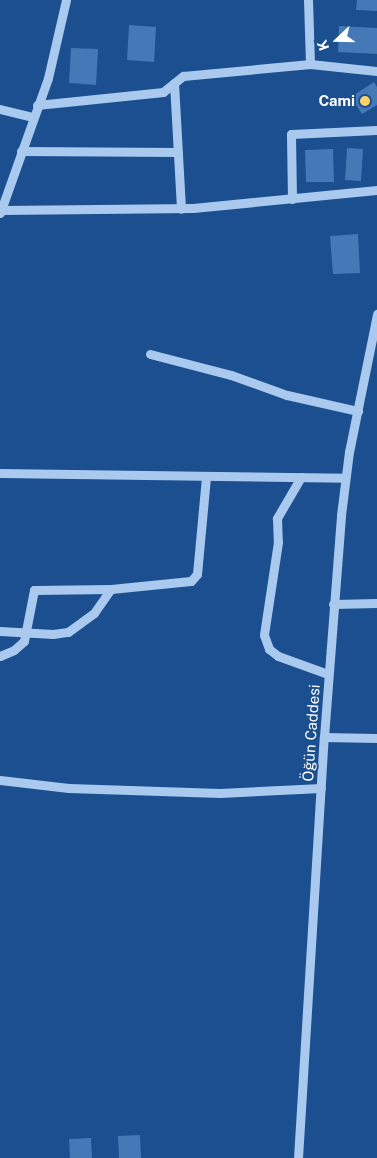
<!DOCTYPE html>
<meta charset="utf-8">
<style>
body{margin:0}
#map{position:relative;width:377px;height:1158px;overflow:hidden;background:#1b4f8f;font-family:"Public Sans",sans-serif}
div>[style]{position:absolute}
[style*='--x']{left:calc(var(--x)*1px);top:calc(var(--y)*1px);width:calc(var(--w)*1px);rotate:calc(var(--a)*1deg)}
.building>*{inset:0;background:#4478b7}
.minor>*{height:9px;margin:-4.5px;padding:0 4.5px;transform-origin:4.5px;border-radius:4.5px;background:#a9c9ee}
.dots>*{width:14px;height:14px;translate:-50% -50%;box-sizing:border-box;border:2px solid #1b4f8f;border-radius:50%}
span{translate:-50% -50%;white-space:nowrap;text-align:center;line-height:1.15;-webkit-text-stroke:4px #1b4f8f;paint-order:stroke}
.poi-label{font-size:15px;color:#fff;font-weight:700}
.right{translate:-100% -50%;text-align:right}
.street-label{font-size:15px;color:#fff}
.north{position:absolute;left:312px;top:15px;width:50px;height:50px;-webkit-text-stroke:4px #1b4f8f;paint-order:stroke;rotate:249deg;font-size:14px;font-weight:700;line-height:20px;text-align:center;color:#fff}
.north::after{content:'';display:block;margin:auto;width:18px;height:22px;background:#fff;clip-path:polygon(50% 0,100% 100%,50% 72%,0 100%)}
</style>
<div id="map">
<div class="building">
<i style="clip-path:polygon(357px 0,377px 0,377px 11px,356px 10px)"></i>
<i style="clip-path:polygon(129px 25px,156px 27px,154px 62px,127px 60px)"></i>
<i style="clip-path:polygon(339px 26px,377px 28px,377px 54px,338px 52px)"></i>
<i style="clip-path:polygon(71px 48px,98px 49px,96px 85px,69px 83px)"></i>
<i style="clip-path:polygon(374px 82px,377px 87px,377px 105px,362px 114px,351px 97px)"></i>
<i style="clip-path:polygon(347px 148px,363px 149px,361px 181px,345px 180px)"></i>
<i style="clip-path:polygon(333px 149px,334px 182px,306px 182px,305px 150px)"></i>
<i style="clip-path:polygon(358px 234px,360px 273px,333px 274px,330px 236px)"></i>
<i style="clip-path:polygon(140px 1135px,141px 1158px,119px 1158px,118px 1136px)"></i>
<i style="clip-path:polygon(91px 1138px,92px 1158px,70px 1158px,69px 1139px)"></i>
</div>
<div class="minor">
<i style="--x:308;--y:0;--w:64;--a:88.2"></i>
<i style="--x:174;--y:83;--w:126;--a:86.8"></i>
<i style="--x:37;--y:105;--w:127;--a:-5.9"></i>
<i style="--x:163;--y:92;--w:26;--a:-39"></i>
<i style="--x:183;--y:76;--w:128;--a:-5.4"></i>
<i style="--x:310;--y:64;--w:67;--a:6"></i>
<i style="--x:0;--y:109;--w:34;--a:14"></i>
<i style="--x:21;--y:151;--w:157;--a:0.4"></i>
<i style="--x:292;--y:199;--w:65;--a:-90.9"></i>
<i style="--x:291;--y:134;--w:86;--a:-2.7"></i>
<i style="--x:1;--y:210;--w:192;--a:-0.6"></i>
<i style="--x:193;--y:208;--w:185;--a:-5.6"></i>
<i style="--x:0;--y:213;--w:143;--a:-70.4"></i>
<i style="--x:48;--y:78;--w:80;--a:-77"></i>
<i style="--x:150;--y:354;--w:84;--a:14.5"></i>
<i style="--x:231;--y:375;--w:59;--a:19.7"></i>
<i style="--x:287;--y:395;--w:73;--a:12.7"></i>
<i style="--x:0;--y:473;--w:345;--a:0.8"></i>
<i style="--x:301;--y:477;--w:48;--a:120.3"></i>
<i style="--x:277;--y:518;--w:24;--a:88"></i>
<i style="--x:278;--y:542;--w:94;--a:98.6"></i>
<i style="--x:264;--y:635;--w:15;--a:70"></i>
<i style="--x:269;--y:649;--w:11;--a:38"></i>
<i style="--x:278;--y:656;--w:53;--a:19.8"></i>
<i style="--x:333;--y:604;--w:44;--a:-1.3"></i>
<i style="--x:0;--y:631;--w:53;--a:3.2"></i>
<i style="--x:53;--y:634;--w:15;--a:-8"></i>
<i style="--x:68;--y:632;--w:32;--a:-36"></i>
<i style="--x:94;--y:613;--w:29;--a:-55"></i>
<i style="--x:0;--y:656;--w:15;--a:-23"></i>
<i style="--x:14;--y:650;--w:13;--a:-42"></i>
<i style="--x:24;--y:641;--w:52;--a:-78.9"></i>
<i style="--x:34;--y:590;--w:77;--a:-0.7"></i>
<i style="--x:111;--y:589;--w:80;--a:-5.7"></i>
<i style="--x:191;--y:581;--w:9;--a:-49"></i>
<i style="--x:197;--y:574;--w:97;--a:-84.7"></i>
<i style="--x:324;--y:737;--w:53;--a:1.1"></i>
<i style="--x:0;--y:780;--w:69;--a:6.6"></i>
<i style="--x:69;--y:788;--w:151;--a:1.9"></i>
<i style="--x:220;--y:793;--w:101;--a:-2.8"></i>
<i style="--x:298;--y:1158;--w:422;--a:-86.5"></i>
<i style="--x:324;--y:737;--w:223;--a:-85.6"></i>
<i style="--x:341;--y:515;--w:64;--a:-82.8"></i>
<i style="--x:349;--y:452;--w:141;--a:-78.5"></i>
</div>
<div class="dots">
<i style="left:365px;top:101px;background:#ffd166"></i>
</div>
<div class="poi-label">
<span class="right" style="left:355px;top:101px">Cami</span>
</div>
<div class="street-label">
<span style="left:311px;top:733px;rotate:-86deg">Öğün Caddesi</span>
</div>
<div class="north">K</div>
</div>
